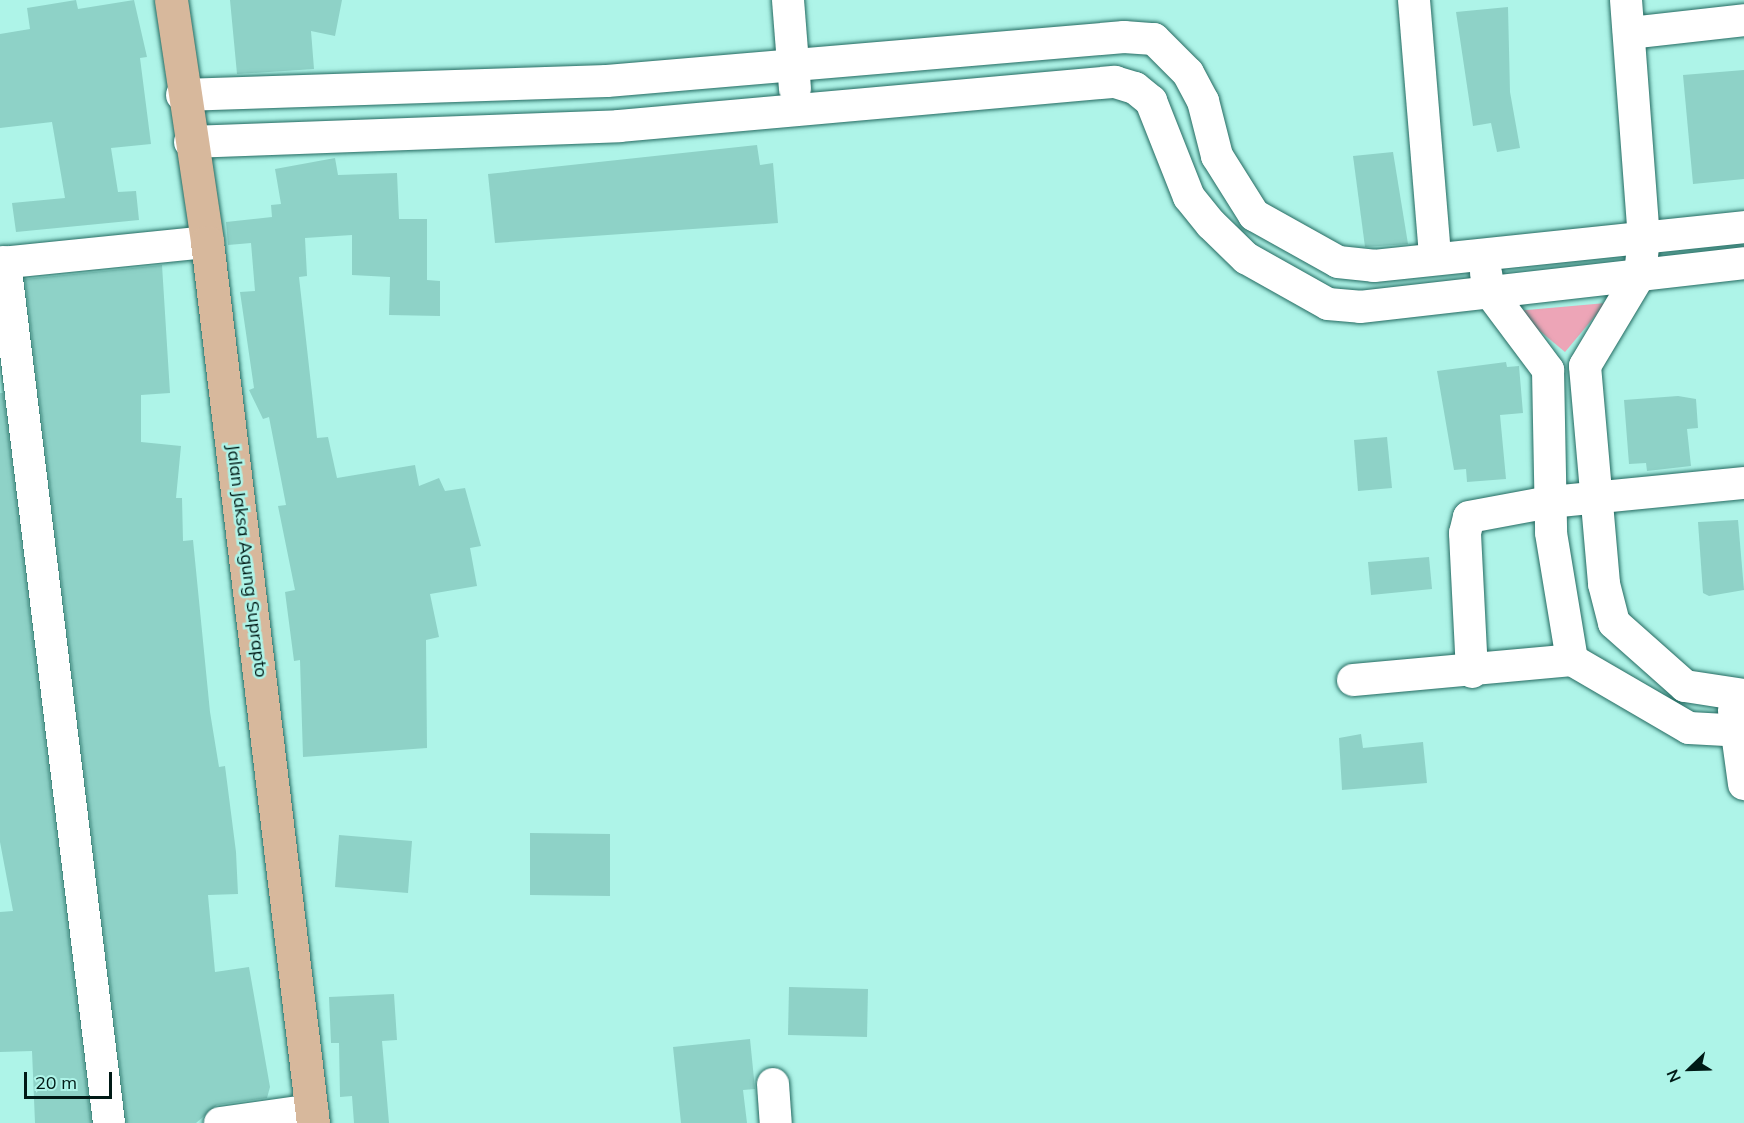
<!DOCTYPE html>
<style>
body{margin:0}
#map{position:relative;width:1744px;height:1123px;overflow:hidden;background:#aef4e8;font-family:Mulish,sans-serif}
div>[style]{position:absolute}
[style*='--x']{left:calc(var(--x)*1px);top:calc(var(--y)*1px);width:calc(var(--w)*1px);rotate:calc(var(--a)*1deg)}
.green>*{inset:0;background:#eda5b7}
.building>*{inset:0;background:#8ed2c7}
.roads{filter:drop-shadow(0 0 2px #246a61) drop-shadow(0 0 2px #246a61)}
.minor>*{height:32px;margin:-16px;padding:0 16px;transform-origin:16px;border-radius:16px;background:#fff}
.major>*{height:33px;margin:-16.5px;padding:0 16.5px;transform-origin:16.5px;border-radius:16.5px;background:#d7b89c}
span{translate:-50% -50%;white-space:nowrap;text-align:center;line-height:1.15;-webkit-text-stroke:5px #aef4e8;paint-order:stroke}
.street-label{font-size:18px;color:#001a16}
.north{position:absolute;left:1660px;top:1039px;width:60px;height:60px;-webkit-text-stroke:4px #aef4e8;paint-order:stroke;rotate:247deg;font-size:16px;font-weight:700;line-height:24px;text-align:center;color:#001a16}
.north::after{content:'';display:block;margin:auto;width:21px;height:27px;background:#001a16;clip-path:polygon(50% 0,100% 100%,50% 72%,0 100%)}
.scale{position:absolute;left:24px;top:1072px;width:88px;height:27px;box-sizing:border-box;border:3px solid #001a16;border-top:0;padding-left:8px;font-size:18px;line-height:21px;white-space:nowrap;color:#001a16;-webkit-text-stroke:4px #aef4e8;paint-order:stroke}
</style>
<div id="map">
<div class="green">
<i style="clip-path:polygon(1606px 303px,1565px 352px,1516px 311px)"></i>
</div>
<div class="building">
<i style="clip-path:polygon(76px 0,78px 9px,134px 0,147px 57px,140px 58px,151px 144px,111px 148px,118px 192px,136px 191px,139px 220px,16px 232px,12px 203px,65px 198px,52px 122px,0 128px,0 34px,30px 29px,27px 8px)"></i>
<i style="clip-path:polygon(230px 0,342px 0,335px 36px,311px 31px,314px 69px,237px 74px)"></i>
<i style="clip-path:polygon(1508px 7px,1510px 92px,1520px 148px,1497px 152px,1491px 123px,1473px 126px,1456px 12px)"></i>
<i style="clip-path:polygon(1744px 70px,1744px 179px,1693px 184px,1683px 75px)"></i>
<i style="clip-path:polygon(757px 145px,760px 165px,773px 163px,778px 223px,495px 243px,488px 174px)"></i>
<i style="clip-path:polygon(1393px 152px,1408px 244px,1365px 247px,1353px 156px)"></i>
<i style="clip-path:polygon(335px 158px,338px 175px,397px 173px,399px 219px,427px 219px,427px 280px,440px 281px,440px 316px,389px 315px,390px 277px,352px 275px,352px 235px,305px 238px,307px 276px,299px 277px,317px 438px,328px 437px,337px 478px,415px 465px,419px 486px,439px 478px,445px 491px,465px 488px,481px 546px,470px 548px,477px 586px,430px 594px,439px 637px,426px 640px,427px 748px,303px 757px,300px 660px,294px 661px,285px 592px,295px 590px,278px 506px,286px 505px,269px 417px,263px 419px,249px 390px,254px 388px,240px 292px,255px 291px,251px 243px,228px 245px,226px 222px,272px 217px,271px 205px,281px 204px,275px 169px)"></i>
<i style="clip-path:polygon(162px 265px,170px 393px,141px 395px,141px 442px,181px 446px,176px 498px,182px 498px,183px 541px,193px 540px,210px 712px,219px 767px,225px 766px,236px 852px,238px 894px,208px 895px,215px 972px,249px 967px,270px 1087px,267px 1098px,217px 1105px,196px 1123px,127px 1123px,25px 279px)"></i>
<i style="clip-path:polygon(1506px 362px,1507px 367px,1519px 366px,1523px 413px,1500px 415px,1506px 479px,1467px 482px,1466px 469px,1454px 470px,1437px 371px)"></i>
<i style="clip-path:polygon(0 393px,3px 393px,91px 1123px,35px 1123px,32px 1051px,0 1052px,0 912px,13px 911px,0 842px)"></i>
<i style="clip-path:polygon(1678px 396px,1696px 399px,1698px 428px,1687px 429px,1691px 466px,1647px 471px,1646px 463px,1629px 464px,1624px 400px)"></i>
<i style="clip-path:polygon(1387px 437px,1392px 488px,1358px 491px,1354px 440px)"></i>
<i style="clip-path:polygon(1738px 520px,1744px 590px,1709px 596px,1703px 593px,1698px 522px)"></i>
<i style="clip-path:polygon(1429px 557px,1432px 589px,1371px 595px,1368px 562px)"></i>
<i style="clip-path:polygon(1361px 734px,1363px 748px,1423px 742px,1427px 783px,1342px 790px,1339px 738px)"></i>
<i style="clip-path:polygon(530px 833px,610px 834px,610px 896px,530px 895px)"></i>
<i style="clip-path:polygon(339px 835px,412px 841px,408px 893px,335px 887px)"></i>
<i style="clip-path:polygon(789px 987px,868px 989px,867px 1037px,788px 1035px)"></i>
<i style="clip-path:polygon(394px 994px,397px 1040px,382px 1041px,389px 1123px,354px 1123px,352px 1096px,340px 1097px,339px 1043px,331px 1043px,329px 997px)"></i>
<i style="clip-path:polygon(750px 1039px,755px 1089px,743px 1090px,747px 1123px,681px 1123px,673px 1047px)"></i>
</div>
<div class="roads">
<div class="minor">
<i style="--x:788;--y:0;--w:89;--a:85.5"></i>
<i style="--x:1414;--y:0;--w:258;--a:85.3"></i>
<i style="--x:1626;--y:0;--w:238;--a:85.7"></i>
<i style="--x:1644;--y:237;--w:37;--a:96"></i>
<i style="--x:1640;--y:274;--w:107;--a:120.9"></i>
<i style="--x:1585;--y:366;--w:219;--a:85"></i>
<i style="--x:1604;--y:584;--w:40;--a:75.6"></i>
<i style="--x:1614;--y:623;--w:95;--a:41.6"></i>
<i style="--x:1685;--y:686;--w:60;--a:8.7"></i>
<i style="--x:1629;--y:33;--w:116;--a:-6.4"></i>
<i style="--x:182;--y:95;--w:425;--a:-1.9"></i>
<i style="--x:607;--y:81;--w:519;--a:-4.86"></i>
<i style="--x:1124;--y:37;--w:30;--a:4"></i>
<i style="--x:1154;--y:39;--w:48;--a:45"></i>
<i style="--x:1188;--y:73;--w:32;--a:62"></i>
<i style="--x:1203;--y:101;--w:57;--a:75.7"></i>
<i style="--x:1217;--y:156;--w:70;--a:57.9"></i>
<i style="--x:1254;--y:215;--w:96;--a:29.2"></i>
<i style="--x:1338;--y:262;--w:36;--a:6"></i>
<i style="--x:1374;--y:266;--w:372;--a:-6"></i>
<i style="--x:190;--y:142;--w:429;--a:-2.1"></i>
<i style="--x:619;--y:126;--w:498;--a:-5.1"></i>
<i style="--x:1115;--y:82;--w:21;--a:17"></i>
<i style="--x:1135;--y:88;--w:21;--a:39"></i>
<i style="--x:1151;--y:101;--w:103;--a:68.4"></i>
<i style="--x:1189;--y:197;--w:35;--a:51"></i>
<i style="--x:1211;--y:224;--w:49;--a:44.2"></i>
<i style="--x:1246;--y:258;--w:94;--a:29.3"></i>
<i style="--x:1328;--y:304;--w:32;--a:5"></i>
<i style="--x:1360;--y:307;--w:387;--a:-6.5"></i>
<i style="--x:5;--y:262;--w:867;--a:83.11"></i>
<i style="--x:0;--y:263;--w:208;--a:-5.8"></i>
<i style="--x:1486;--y:273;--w:18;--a:81"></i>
<i style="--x:1489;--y:291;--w:99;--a:53.2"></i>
<i style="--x:1548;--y:370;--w:163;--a:88.9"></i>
<i style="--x:1551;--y:533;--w:129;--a:80.6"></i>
<i style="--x:1572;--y:660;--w:135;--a:30.2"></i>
<i style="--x:1689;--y:728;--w:55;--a:3.1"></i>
<i style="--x:1472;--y:672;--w:139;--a:-92.9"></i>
<i style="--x:1465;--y:533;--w:16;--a:-76"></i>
<i style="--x:1469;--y:517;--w:82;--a:-10.5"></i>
<i style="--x:1550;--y:502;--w:195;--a:-5.6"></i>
<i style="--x:1353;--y:680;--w:220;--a:-5.2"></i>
<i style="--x:1734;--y:711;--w:74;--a:82.2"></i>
<i style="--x:773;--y:1084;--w:39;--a:86"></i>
<i style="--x:220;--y:1123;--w:93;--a:-8"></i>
</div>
<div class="major">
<i style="--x:171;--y:0;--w:245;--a:81.5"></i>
<i style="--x:207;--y:242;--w:887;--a:83.14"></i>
</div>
</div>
<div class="street-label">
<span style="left:247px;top:561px;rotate:83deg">Jalan Jaksa Agung Suprapto</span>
</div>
<div class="north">N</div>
<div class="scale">20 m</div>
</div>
